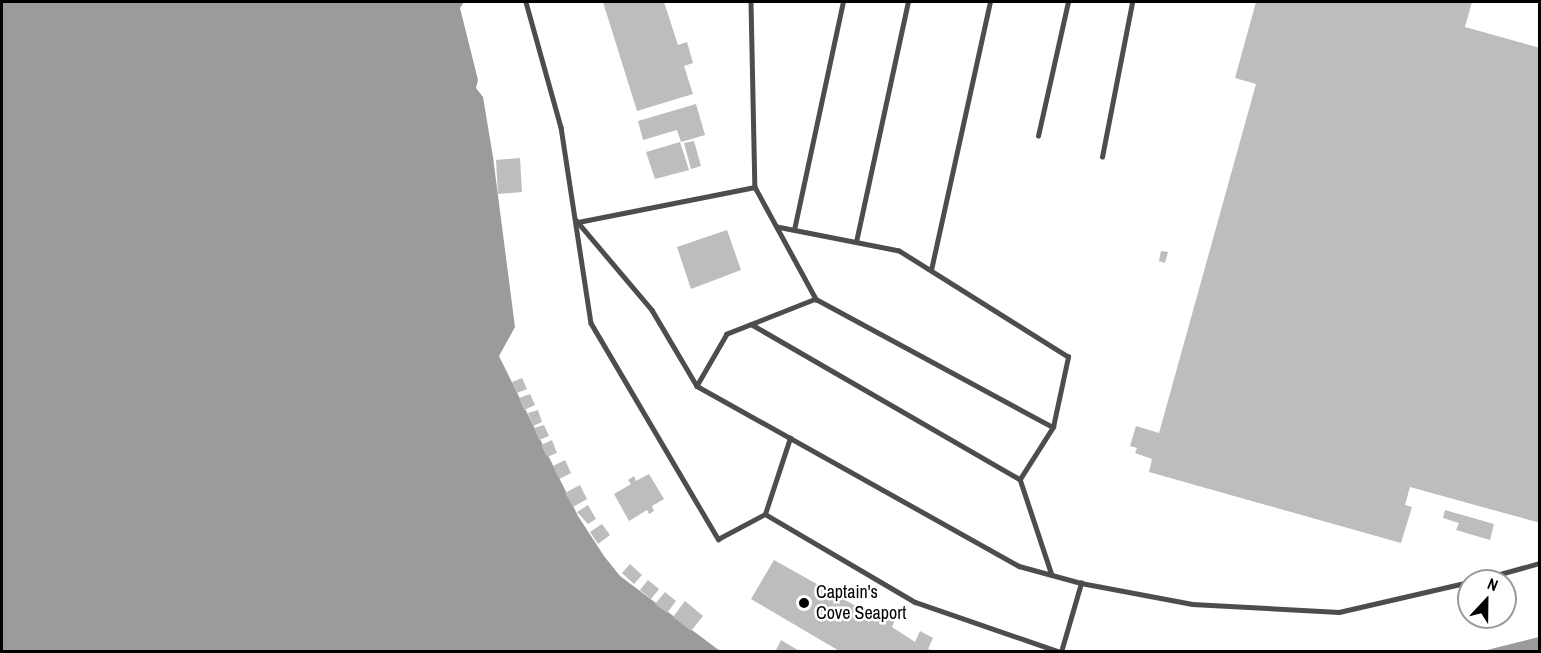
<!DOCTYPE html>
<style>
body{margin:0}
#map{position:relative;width:1541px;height:653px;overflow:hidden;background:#fff;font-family:"Archivo Narrow",sans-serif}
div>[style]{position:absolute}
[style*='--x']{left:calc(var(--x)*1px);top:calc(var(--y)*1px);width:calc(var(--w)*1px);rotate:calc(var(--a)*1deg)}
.water>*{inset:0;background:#9b9b9b}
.building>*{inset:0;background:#bdbdbd}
.lane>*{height:4.5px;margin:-2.25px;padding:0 2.25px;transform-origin:2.25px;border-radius:2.25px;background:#4d4d4d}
.dots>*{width:16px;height:16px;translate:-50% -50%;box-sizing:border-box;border:3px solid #fff;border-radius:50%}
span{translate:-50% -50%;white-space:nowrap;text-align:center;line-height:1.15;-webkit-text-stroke:5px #fff;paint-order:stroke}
.poi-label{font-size:18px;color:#000}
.left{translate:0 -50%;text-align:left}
.frame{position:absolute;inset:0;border:3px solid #000;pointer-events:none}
.north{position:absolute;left:1457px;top:569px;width:60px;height:60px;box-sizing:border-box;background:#fff;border:2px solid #999;border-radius:50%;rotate:22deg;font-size:16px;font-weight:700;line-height:24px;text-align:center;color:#000}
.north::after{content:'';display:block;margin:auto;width:21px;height:27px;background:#000;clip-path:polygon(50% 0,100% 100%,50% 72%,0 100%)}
</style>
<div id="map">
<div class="water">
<i style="clip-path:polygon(2px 2px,464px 2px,460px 8px,478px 80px,476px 88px,483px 97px,493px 157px,515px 327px,499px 356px,578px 516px,604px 556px,620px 576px,720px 651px,2px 651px)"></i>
<i style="clip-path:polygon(1539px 637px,1539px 651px,1483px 651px)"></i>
</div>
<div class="building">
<i style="clip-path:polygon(603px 2px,664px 2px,678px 45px,687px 42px,693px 63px,684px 66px,693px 94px,637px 111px)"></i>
<i style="clip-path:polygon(1256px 2px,1472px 2px,1465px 27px,1540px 48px,1540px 523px,1410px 487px,1405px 505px,1412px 507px,1401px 543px,1149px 472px,1152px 459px,1135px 453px,1137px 448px,1130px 446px,1136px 426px,1159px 433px,1256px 84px,1235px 78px)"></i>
<i style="clip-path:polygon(696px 104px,705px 135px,681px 142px,677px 130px,643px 140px,638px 121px)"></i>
<i style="clip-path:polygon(694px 141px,701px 166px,691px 169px,684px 143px)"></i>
<i style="clip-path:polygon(680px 142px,689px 170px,655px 179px,646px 152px)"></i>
<i style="clip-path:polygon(520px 158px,522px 192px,498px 194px,496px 160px)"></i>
<i style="clip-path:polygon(727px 230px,741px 270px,691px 289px,677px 247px)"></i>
<i style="clip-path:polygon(1161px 251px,1168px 252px,1165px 263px,1159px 261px)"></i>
<i style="clip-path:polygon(522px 378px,527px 389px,517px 393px,512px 382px)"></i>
<i style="clip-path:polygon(530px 394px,535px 405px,524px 410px,519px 398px)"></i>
<i style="clip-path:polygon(538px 410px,542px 422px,533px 426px,528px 413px)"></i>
<i style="clip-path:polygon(544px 425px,549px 436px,539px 440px,534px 428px)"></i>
<i style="clip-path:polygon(552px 440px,557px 453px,547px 457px,541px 445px)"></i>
<i style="clip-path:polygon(565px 460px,571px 473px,559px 479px,553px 466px)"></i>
<i style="clip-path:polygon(649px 474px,664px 499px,652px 506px,654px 511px,649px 514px,647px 510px,629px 521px,614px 494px,631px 484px,628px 480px,634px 476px,636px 481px)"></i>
<i style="clip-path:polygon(580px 485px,587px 499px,573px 507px,565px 493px)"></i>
<i style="clip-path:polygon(588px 505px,596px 519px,588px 524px,577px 512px)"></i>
<i style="clip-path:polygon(1445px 510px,1494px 524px,1490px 540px,1456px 530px,1459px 523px,1443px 518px)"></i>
<i style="clip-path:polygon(602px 524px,610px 535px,598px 544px,590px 532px)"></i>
<i style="clip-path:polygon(774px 560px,872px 615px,877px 607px,896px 618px,892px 627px,915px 642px,920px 631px,933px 638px,928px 649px,936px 652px,841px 652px,751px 599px)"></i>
<i style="clip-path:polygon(630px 564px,642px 575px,634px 584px,622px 573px)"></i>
<i style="clip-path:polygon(648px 580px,659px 589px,651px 599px,640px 590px)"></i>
<i style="clip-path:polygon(665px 592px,676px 601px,667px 613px,655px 604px)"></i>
<i style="clip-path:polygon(685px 601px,703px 616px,691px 631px,673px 617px)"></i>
<i style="clip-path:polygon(781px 640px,801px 652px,775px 652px)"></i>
</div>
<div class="lane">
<i style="--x:526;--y:2;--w:130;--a:74.4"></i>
<i style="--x:561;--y:127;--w:198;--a:81.3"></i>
<i style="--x:591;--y:323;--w:251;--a:59.5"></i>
<i style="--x:718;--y:539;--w:53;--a:-28"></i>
<i style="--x:765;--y:514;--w:174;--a:30.4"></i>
<i style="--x:915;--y:602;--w:153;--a:19"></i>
<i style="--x:751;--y:2;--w:185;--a:88.8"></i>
<i style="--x:1038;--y:136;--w:137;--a:-77.4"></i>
<i style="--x:1102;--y:157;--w:158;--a:-79"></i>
<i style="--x:576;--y:220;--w:118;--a:49.8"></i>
<i style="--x:652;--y:310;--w:88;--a:59.4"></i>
<i style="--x:697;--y:386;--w:369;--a:29.2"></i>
<i style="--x:1019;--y:566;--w:64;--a:15.3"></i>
<i style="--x:578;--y:222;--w:180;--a:-11.2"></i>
<i style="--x:755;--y:187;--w:128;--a:61.4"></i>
<i style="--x:816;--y:299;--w:96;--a:158.5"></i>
<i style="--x:727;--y:334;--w:60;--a:120"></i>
<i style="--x:794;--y:230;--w:233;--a:-77.9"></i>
<i style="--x:856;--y:242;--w:246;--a:-77.8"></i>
<i style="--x:931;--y:270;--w:274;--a:-77.6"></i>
<i style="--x:816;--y:299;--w:269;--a:28.4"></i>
<i style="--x:751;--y:324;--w:310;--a:30"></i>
<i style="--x:1020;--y:479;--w:62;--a:-57.6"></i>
<i style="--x:1053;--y:427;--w:72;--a:-77.9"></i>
<i style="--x:1068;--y:357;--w:199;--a:-147.9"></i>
<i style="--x:899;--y:251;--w:124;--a:-168.9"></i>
<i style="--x:1020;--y:479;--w:101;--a:71.6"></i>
<i style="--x:765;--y:514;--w:80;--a:-71.8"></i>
<i style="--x:1475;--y:581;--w:67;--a:-15.5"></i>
<i style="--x:1061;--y:652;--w:72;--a:-73.8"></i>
<i style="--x:1081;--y:583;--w:113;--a:10.7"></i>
<i style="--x:1192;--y:604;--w:147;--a:3.1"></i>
<i style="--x:1339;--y:612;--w:133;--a:-13"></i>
</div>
<div class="dots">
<i style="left:804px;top:603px;background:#000"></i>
</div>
<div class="poi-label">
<span class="left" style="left:816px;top:603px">Captain's<br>Cove Seaport</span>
</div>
<div class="frame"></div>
<div class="north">N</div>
</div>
